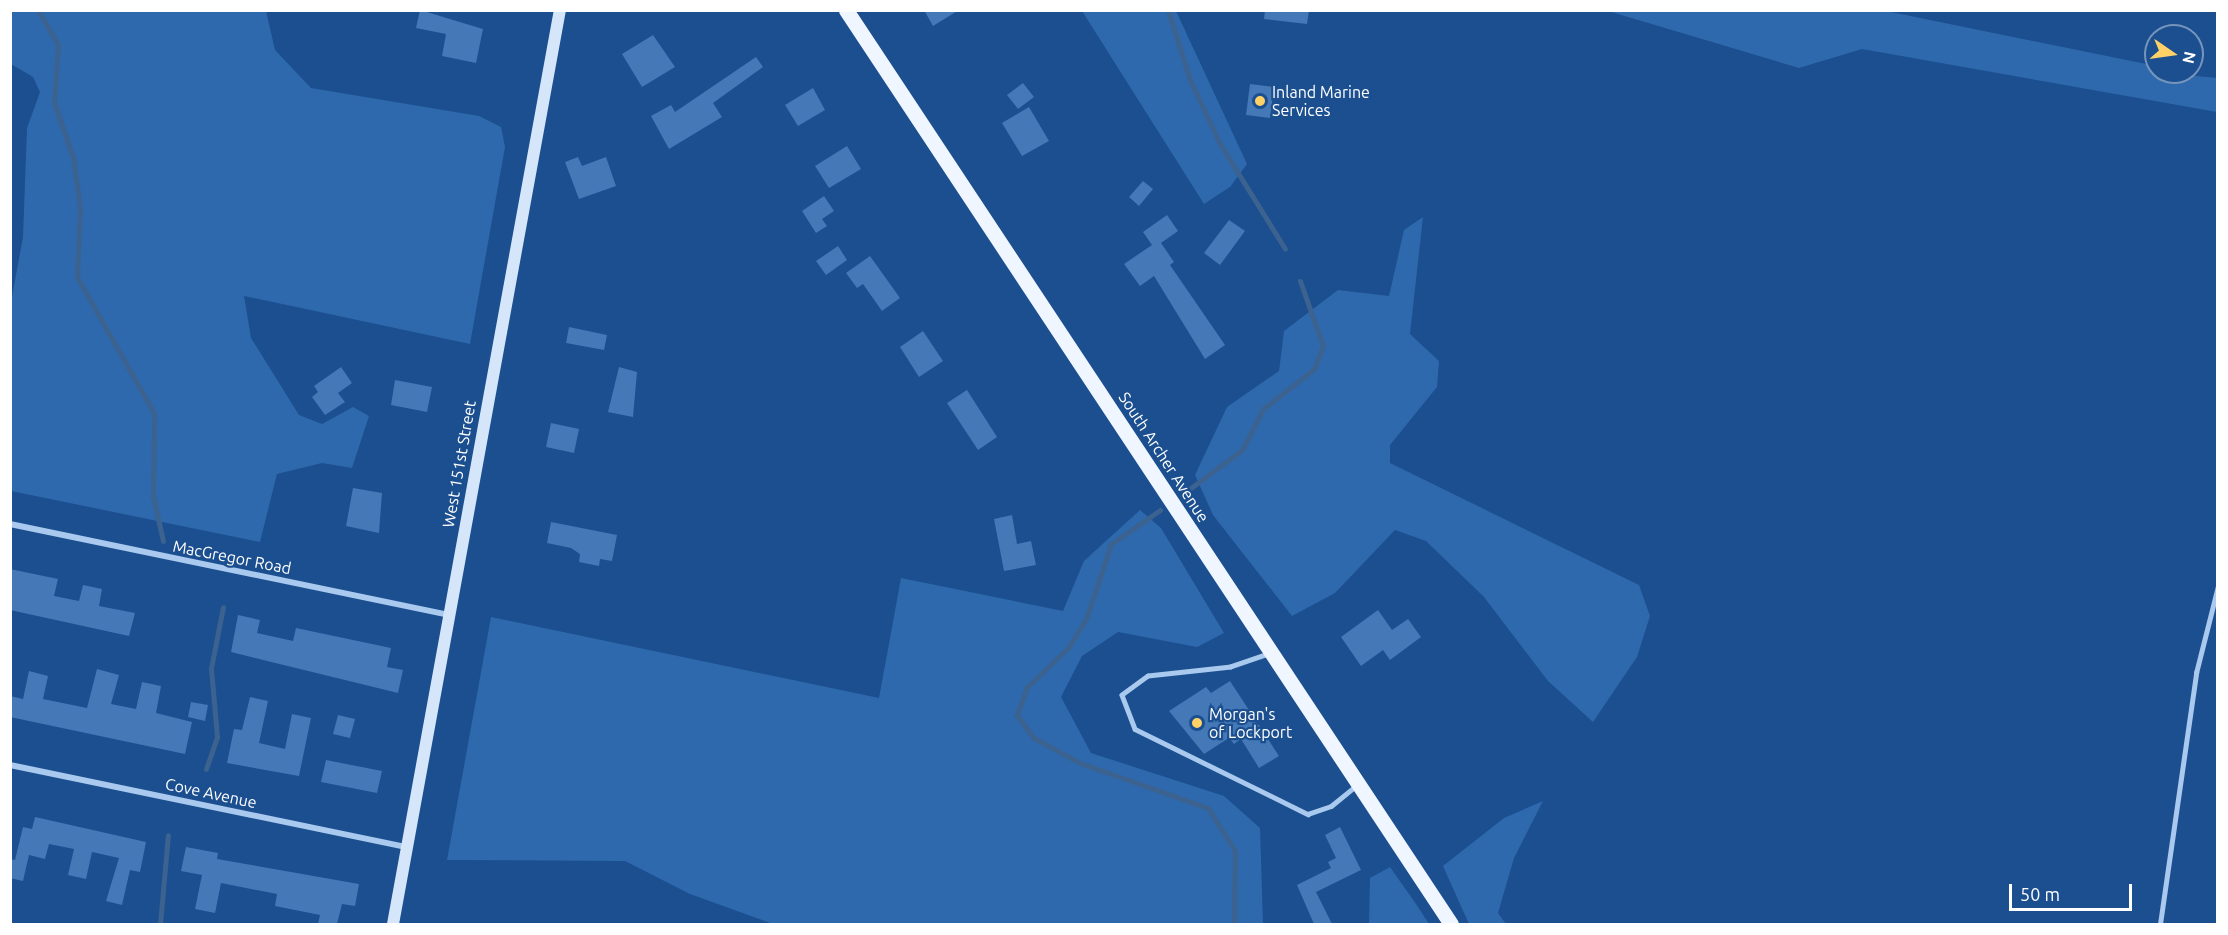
<!DOCTYPE html>
<style>
body{margin:0}
#map{position:relative;width:2228px;height:935px;overflow:hidden;background:#1b4f8f;font-family:Ubuntu,sans-serif}
div>[style]{position:absolute}
[style*='--x']{left:calc(var(--x)*1px);top:calc(var(--y)*1px);width:calc(var(--w)*1px);rotate:calc(var(--a)*1deg)}
.green>*{inset:0;background:#2e69ad}
.stream>*{height:5px;margin:-2.5px;padding:0 2.5px;transform-origin:2.5px;border-radius:2.5px;background:#3c6290}
.building>*{inset:0;background:#4478b7}
.lane>*{height:4.5px;margin:-2.25px;padding:0 2.25px;transform-origin:2.25px;border-radius:2.25px;background:#a9c9ee}
.street>*{height:6px;margin:-3px;padding:0 3px;transform-origin:3px;border-radius:3px;background:#a9c9ee}
.secondary>*{height:12px;margin:-6px;padding:0 6px;transform-origin:6px;border-radius:6px;background:#d6e6fa}
.primary>*{height:15px;margin:-7.5px;padding:0 7.5px;transform-origin:7.5px;border-radius:7.5px;background:#f0f6ff}
.dots>*{width:16px;height:16px;translate:-50% -50%;box-sizing:border-box;border:3px solid #1b4f8f;border-radius:50%}
span{translate:-50% -50%;white-space:nowrap;text-align:center;line-height:1.15;-webkit-text-stroke:4.5px #1b4f8f;paint-order:stroke}
.poi-label{font-size:16px;color:#fff}
.left{translate:0 -50%;text-align:left}
.street-label{font-size:16px;color:#fff}
.frame{position:absolute;inset:0;border:12px solid #fff;pointer-events:none}
.north{position:absolute;left:2144px;top:24px;width:60px;height:60px;box-sizing:border-box;background:#1b4f8f;border:2px solid #7695bc;border-radius:50%;rotate:103deg;font-size:16px;font-weight:700;line-height:24px;text-align:center;color:#fff}
.north::after{content:'';display:block;margin:auto;width:21px;height:27px;background:#ffd166;clip-path:polygon(50% 0,100% 100%,50% 72%,0 100%)}
.scale{position:absolute;left:2009px;top:884px;width:123px;height:27px;box-sizing:border-box;border:3px solid #fff;border-top:0;padding-left:8px;font-size:18px;line-height:21px;white-space:nowrap;color:#fff;-webkit-text-stroke:4px #1b4f8f;paint-order:stroke}
</style>
<div id="map">
<div class="green">
<i style="clip-path:polygon(11px 10px,266px 11px,275px 50px,311px 88px,479px 116px,501px 127px,505px 147px,470px 344px,244px 296px,251px 338px,299px 415px,322px 424px,353px 407px,369px 416px,352px 468px,322px 463px,277px 474px,260px 542px,11px 491px,11px 302px,23px 237px,27px 128px,40px 92px,33px 77px,11px 64px)"></i>
<i style="clip-path:polygon(1082px 11px,1176px 11px,1247px 164px,1230px 187px,1204px 204px)"></i>
<i style="clip-path:polygon(1608px 11px,1886px 11px,2156px 66px,2156px 72px,2217px 78px,2217px 112px,1862px 49px,1799px 68px)"></i>
<i style="clip-path:polygon(1423px 217px,1410px 334px,1439px 361px,1437px 387px,1390px 445px,1390px 463px,1639px 585px,1650px 616px,1637px 657px,1593px 722px,1548px 681px,1484px 597px,1426px 541px,1395px 530px,1335px 593px,1292px 616px,1213px 515px,1195px 475px,1227px 407px,1279px 371px,1284px 331px,1338px 290px,1389px 296px,1404px 230px)"></i>
<i style="clip-path:polygon(1140px 510px,1161px 528px,1224px 633px,1197px 647px,1118px 632px,1082px 656px,1061px 697px,1091px 753px,1224px 796px,1260px 828px,1263px 924px,773px 924px,690px 894px,625px 861px,447px 860px,491px 617px,879px 698px,901px 578px,1063px 611px,1084px 561px)"></i>
<i style="clip-path:polygon(1543px 801px,1514px 858px,1498px 913px,1506px 924px,1469px 924px,1443px 866px,1504px 818px)"></i>
<i style="clip-path:polygon(1390px 867px,1416px 904px,1429px 924px,1369px 924px,1370px 878px)"></i>
</div>
<div class="stream">
<i style="--x:38;--y:10;--w:39;--a:60"></i>
<i style="--x:58;--y:44;--w:58;--a:93.9"></i>
<i style="--x:54;--y:102;--w:59;--a:71.3"></i>
<i style="--x:73;--y:158;--w:49;--a:81.9"></i>
<i style="--x:80;--y:207;--w:70;--a:92.5"></i>
<i style="--x:77;--y:277;--w:156;--a:60.5"></i>
<i style="--x:154;--y:413;--w:83;--a:90.7"></i>
<i style="--x:153;--y:496;--w:46;--a:77.5"></i>
<i style="--x:1168;--y:10;--w:73;--a:72.6"></i>
<i style="--x:1190;--y:80;--w:71;--a:64.9"></i>
<i style="--x:1220;--y:144;--w:123;--a:58.2"></i>
<i style="--x:1184;--y:493;--w:72;--a:-36.6"></i>
<i style="--x:1242;--y:450;--w:46;--a:-62.9"></i>
<i style="--x:1263;--y:409;--w:65;--a:-38.1"></i>
<i style="--x:1314;--y:369;--w:25;--a:-69"></i>
<i style="--x:1323;--y:346;--w:69;--a:-109.5"></i>
<i style="--x:1160;--y:510;--w:60;--a:145.2"></i>
<i style="--x:1111;--y:544;--w:79;--a:108.4"></i>
<i style="--x:1086;--y:619;--w:34;--a:122"></i>
<i style="--x:1068;--y:648;--w:57;--a:136.4"></i>
<i style="--x:1027;--y:687;--w:30;--a:110"></i>
<i style="--x:1017;--y:715;--w:29;--a:54"></i>
<i style="--x:1034;--y:738;--w:52;--a:28.5"></i>
<i style="--x:1080;--y:763;--w:136;--a:19.4"></i>
<i style="--x:1208;--y:808;--w:51;--a:57.9"></i>
<i style="--x:1235;--y:851;--w:73;--a:90.8"></i>
<i style="--x:206;--y:769;--w:34;--a:-71"></i>
<i style="--x:217;--y:737;--w:69;--a:-95"></i>
<i style="--x:211;--y:668;--w:62;--a:-78.9"></i>
<i style="--x:160;--y:924;--w:89;--a:-84.9"></i>
</div>
<div class="building">
<i style="clip-path:polygon(420px 10px,483px 29px,476px 63px,442px 56px,446px 34px,416px 28px)"></i>
<i style="clip-path:polygon(924px 10px,959px 10px,933px 26px)"></i>
<i style="clip-path:polygon(1265px 10px,1309px 10px,1307px 24px,1264px 19px)"></i>
<i style="clip-path:polygon(653px 35px,675px 67px,642px 87px,622px 54px)"></i>
<i style="clip-path:polygon(756px 57px,763px 67px,713px 103px,722px 117px,669px 149px,651px 116px,671px 105px,675px 112px)"></i>
<i style="clip-path:polygon(1023px 83px,1034px 97px,1018px 109px,1007px 95px)"></i>
<i style="clip-path:polygon(1250px 84px,1274px 87px,1270px 118px,1246px 115px)"></i>
<i style="clip-path:polygon(813px 88px,825px 110px,798px 126px,785px 105px)"></i>
<i style="clip-path:polygon(1029px 107px,1049px 141px,1022px 156px,1002px 123px)"></i>
<i style="clip-path:polygon(847px 146px,861px 169px,829px 188px,815px 166px)"></i>
<i style="clip-path:polygon(578px 157px,582px 166px,606px 157px,616px 186px,579px 199px,565px 162px)"></i>
<i style="clip-path:polygon(1143px 181px,1153px 189px,1139px 206px,1129px 197px)"></i>
<i style="clip-path:polygon(824px 196px,834px 211px,822px 219px,827px 226px,816px 233px,802px 211px)"></i>
<i style="clip-path:polygon(1167px 215px,1178px 231px,1161px 243px,1174px 262px,1170px 265px,1225px 345px,1205px 359px,1154px 276px,1140px 286px,1124px 264px,1152px 245px,1143px 232px)"></i>
<i style="clip-path:polygon(1229px 220px,1245px 231px,1220px 265px,1204px 253px)"></i>
<i style="clip-path:polygon(838px 246px,847px 260px,826px 275px,816px 261px)"></i>
<i style="clip-path:polygon(870px 256px,900px 298px,882px 311px,863px 284px,857px 288px,846px 273px)"></i>
<i style="clip-path:polygon(569px 327px,607px 335px,604px 350px,566px 343px)"></i>
<i style="clip-path:polygon(923px 331px,943px 361px,919px 377px,900px 347px)"></i>
<i style="clip-path:polygon(341px 367px,352px 383px,338px 393px,345px 402px,325px 415px,312px 397px,318px 392px,314px 386px)"></i>
<i style="clip-path:polygon(619px 367px,637px 372px,633px 417px,608px 412px)"></i>
<i style="clip-path:polygon(395px 380px,432px 387px,427px 412px,391px 405px)"></i>
<i style="clip-path:polygon(967px 390px,997px 437px,978px 450px,947px 403px)"></i>
<i style="clip-path:polygon(551px 423px,579px 429px,574px 453px,546px 447px)"></i>
<i style="clip-path:polygon(353px 488px,382px 493px,379px 533px,346px 526px)"></i>
<i style="clip-path:polygon(1012px 515px,1017px 544px,1031px 541px,1036px 565px,1004px 571px,994px 519px)"></i>
<i style="clip-path:polygon(551px 522px,617px 535px,612px 561px,600px 559px,599px 566px,579px 562px,580px 554px,571px 548px,547px 543px)"></i>
<i style="clip-path:polygon(10px 569px,58px 579px,54px 596px,79px 601px,83px 585px,102px 589px,99px 606px,135px 613px,129px 636px,10px 610px)"></i>
<i style="clip-path:polygon(1378px 610px,1392px 630px,1408px 619px,1421px 637px,1390px 660px,1383px 650px,1361px 666px,1341px 637px)"></i>
<i style="clip-path:polygon(238px 615px,260px 620px,257px 633px,293px 641px,296px 628px,391px 648px,387px 667px,403px 670px,398px 693px,231px 652px)"></i>
<i style="clip-path:polygon(97px 669px,119px 675px,111px 704px,136px 709px,142px 682px,161px 686px,156px 713px,192px 722px,185px 754px,10px 717px,10px 696px,23px 699px,29px 671px,48px 676px,43px 699px,87px 708px)"></i>
<i style="clip-path:polygon(1230px 681px,1279px 756px,1259px 768px,1241px 739px,1234px 744px,1229px 738px,1204px 754px,1169px 711px,1206px 687px,1211px 693px)"></i>
<i style="clip-path:polygon(250px 697px,268px 701px,259px 743px,285px 749px,292px 714px,311px 718px,299px 776px,227px 763px,234px 729px,242px 730px)"></i>
<i style="clip-path:polygon(191px 702px,208px 705px,205px 721px,188px 717px)"></i>
<i style="clip-path:polygon(338px 715px,355px 719px,350px 738px,333px 734px)"></i>
<i style="clip-path:polygon(326px 760px,382px 771px,377px 793px,321px 782px)"></i>
<i style="clip-path:polygon(35px 817px,146px 842px,140px 872px,130px 870px,122px 905px,106px 901px,119px 858px,92px 852px,86px 879px,68px 875px,74px 849px,49px 844px,45px 859px,29px 855px,23px 881px,10px 878px,10px 859px,15px 860px,23px 827px,32px 829px)"></i>
<i style="clip-path:polygon(1340px 827px,1361px 870px,1316px 892px,1332px 924px,1314px 924px,1297px 885px,1331px 868px,1328px 862px,1336px 858px,1325px 835px)"></i>
<i style="clip-path:polygon(186px 847px,218px 853px,217px 859px,359px 884px,355px 906px,342px 904px,337px 924px,318px 924px,320px 915px,275px 906px,277px 894px,221px 883px,215px 913px,195px 909px,202px 875px,181px 871px)"></i>
</div>
<div class="lane">
<i style="--x:1268;--y:654;--w:39;--a:161"></i>
<i style="--x:1231;--y:667;--w:83;--a:173.8"></i>
<i style="--x:1148;--y:676;--w:32;--a:144"></i>
<i style="--x:1122;--y:695;--w:36;--a:69"></i>
<i style="--x:1135;--y:729;--w:193;--a:26.2"></i>
<i style="--x:1308;--y:814;--w:24;--a:-19"></i>
<i style="--x:1331;--y:806;--w:33;--a:-39"></i>
<i style="--x:2160;--y:924;--w:254;--a:-81.8"></i>
<i style="--x:2196;--y:673;--w:90;--a:-75.8"></i>
</div>
<div class="street">
<i style="--x:10;--y:524;--w:448;--a:11.7"></i>
<i style="--x:10;--y:765;--w:405;--a:11.7"></i>
</div>
<div class="secondary">
<i style="--x:393;--y:924;--w:929;--a:-79.65"></i>
</div>
<div class="primary">
<i style="--x:846;--y:10;--w:1096;--a:56.5"></i>
</div>
<div class="dots">
<i style="left:1260px;top:101px;background:#ffd166"></i>
<i style="left:1197px;top:723px;background:#ffd166"></i>
</div>
<div class="poi-label">
<span class="left" style="left:1272px;top:101px">Inland Marine<br>Services</span>
<span class="left" style="left:1209px;top:723px">Morgan's<br>of Lockport</span>
</div>
<div class="street-label">
<span style="left:1164px;top:457px;rotate:57deg">South Archer Avenue</span>
<span style="left:459px;top:464px;rotate:-80deg">West 151st Street</span>
<span style="left:232px;top:557px;rotate:11deg">MacGregor Road</span>
<span style="left:211px;top:793px;rotate:12deg">Cove Avenue</span>
</div>
<div class="frame"></div>
<div class="north">N</div>
<div class="scale">50 m</div>
</div>
